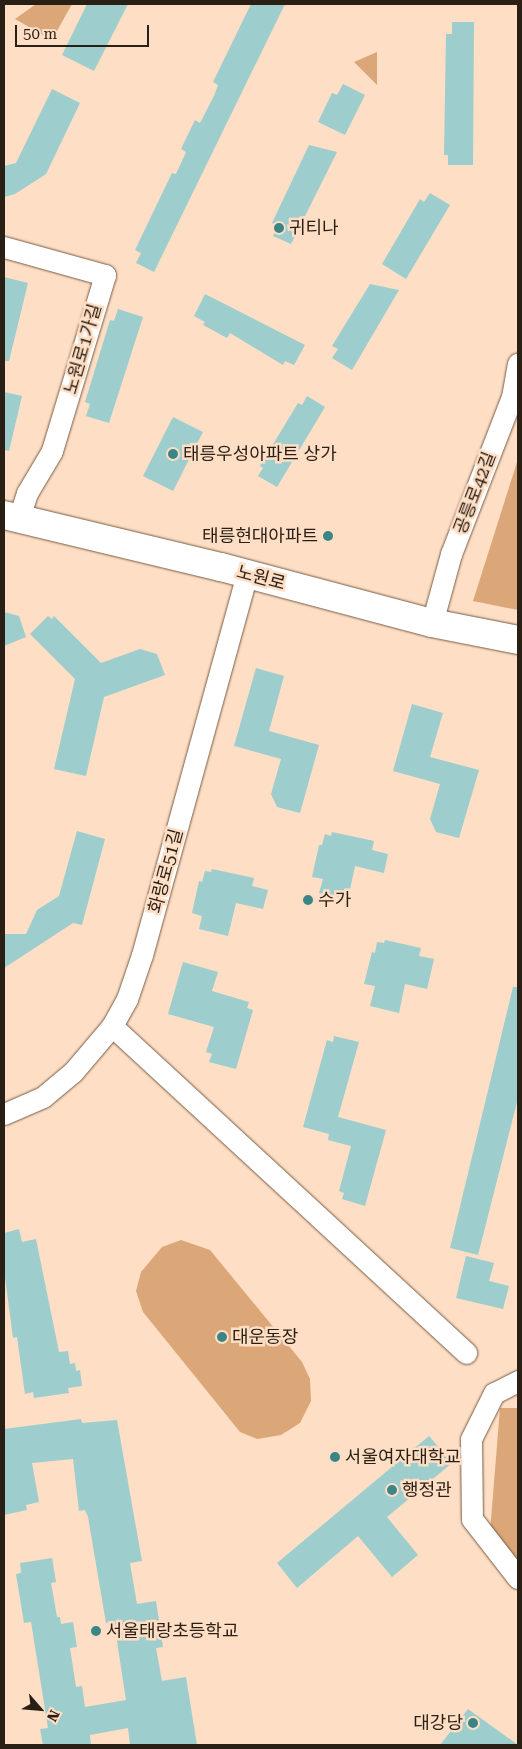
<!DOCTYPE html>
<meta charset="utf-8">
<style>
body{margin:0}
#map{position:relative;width:522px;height:1749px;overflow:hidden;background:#fedec4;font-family:"Roboto Serif","Noto Sans KR",serif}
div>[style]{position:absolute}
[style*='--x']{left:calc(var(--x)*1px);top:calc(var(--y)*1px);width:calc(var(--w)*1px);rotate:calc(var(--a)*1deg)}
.green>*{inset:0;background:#dba779}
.building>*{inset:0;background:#9dcdcd}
.roads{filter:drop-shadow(0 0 1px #765b44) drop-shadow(0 0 1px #765b44)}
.minor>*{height:21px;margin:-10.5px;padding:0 10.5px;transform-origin:10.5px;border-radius:10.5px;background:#fff}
.secondary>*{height:28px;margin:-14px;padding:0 14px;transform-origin:14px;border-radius:14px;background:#fff}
.dots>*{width:14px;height:14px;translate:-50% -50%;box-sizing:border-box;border:2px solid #fedec4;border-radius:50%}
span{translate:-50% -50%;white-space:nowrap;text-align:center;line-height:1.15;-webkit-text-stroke:5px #fedec4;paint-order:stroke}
.poi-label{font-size:18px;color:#2a1f15}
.left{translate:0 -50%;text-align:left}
.right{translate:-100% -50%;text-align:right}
.street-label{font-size:18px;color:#2a1f15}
.frame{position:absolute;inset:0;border:5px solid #2a1f15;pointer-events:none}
.north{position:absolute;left:15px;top:1684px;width:50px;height:50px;-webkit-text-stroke:4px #fedec4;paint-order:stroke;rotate:117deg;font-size:14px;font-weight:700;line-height:20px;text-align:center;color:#2a1f15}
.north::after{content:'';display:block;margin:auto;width:18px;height:22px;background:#2a1f15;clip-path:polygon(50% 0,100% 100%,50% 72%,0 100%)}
.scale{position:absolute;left:15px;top:25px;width:134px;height:22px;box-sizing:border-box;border:2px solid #2a1f15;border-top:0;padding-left:6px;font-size:15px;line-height:18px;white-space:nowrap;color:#2a1f15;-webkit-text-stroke:4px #fedec4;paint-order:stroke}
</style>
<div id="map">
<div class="green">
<i style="clip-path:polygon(36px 4px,72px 4px,52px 40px,15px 19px)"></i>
<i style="clip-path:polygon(377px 52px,377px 85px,354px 62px)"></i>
<i style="clip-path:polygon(518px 459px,518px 610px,473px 601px)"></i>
<i style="clip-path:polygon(181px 1240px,210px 1250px,302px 1362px,310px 1379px,311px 1401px,300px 1423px,281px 1435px,257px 1439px,240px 1432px,143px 1312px,136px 1291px,141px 1272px,162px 1247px)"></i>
<i style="clip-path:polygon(500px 1408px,518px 1408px,518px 1565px,490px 1532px)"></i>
</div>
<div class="building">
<i style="clip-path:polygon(87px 4px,128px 4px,94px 71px,62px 55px)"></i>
<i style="clip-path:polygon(251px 4px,285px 4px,154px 272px,136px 263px,141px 253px,135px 250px,172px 173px,176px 174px,186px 152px,181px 149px,195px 120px,200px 123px,214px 96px,218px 85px,213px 82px)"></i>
<i style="clip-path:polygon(452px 22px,474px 22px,473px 165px,448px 165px,448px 155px,444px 155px,446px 34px,452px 34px)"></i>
<i style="clip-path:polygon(343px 84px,365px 95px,345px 135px,318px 122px,332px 93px,337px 95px)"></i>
<i style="clip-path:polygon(52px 89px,80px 103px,46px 174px,15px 194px,4px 197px,4px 166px,16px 163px)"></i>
<i style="clip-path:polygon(309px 145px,337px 152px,291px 244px,273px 236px,278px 226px,272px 223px)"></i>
<i style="clip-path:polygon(430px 193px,450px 205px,406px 279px,382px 264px,420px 199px,424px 202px)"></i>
<i style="clip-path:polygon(4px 277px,28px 283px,9px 361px,4px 361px)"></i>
<i style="clip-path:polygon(370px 284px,399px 290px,352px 370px,332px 358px,338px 349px,332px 346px)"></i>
<i style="clip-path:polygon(205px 294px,305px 345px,294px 365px,285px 361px,283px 365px,230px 333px,227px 338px,203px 325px,205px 322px,194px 316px)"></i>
<i style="clip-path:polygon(118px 309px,143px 317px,109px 423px,86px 416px,90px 404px,85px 402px,110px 320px,114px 321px)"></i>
<i style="clip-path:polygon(4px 392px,22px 396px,9px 451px,4px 450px)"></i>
<i style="clip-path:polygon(307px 396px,325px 407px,277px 487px,258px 476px,263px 468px,260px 466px,298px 403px,302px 405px)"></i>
<i style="clip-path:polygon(173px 417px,203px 432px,173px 491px,143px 476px)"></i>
<i style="clip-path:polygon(4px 612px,19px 616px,26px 637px,4px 646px)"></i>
<i style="clip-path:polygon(48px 616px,52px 619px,54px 616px,101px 663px,140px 649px,157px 654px,165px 675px,104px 697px,86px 776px,54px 769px,75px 679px,30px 634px)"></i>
<i style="clip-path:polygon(256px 668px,284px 676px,269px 731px,319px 745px,300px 813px,277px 807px,271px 794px,281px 759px,234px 746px)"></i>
<i style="clip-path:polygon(412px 704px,443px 713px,430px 757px,479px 770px,459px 838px,436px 832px,430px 819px,440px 784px,393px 771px)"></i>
<i style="clip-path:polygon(77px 831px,105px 839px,82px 925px,73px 923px,4px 968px,4px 934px,26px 934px,37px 910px,59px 896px)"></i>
<i style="clip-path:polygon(332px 832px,374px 841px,372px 850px,388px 854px,384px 873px,355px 866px,348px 899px,319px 893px,323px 879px,312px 877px,319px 845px,322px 845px,325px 834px,331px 836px)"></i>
<i style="clip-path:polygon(212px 869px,254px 878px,252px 886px,268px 890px,263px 909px,236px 903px,228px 936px,199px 929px,202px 916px,192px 913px,199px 881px,202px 882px,205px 871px,211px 872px)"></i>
<i style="clip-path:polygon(385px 940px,421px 948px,419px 956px,434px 959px,427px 989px,405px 984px,399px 1013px,370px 1006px,375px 986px,364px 984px,372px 952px,375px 953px,377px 942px,384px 943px)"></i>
<i style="clip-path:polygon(183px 962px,218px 972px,212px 991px,249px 1002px,247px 1008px,253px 1010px,236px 1069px,209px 1062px,212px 1054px,206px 1052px,214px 1027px,168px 1014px)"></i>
<i style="clip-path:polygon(513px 987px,518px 987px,518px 1098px,478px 1255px,450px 1248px)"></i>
<i style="clip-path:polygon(334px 1036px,359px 1042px,338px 1117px,386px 1130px,365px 1206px,342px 1199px,344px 1193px,339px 1191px,351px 1146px,328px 1140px,329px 1134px,303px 1127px,327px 1040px,333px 1042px)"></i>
<i style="clip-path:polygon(19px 1229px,22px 1242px,36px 1239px,59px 1352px,68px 1351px,70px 1364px,75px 1363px,76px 1371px,80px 1370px,82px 1386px,68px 1388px,69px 1393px,34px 1398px,33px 1392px,25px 1394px,17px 1337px,13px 1338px,4px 1270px,4px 1233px)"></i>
<i style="clip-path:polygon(466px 1256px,494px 1263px,489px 1281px,509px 1286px,503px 1309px,456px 1298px)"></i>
<i style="clip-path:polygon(81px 1419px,82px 1423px,117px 1420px,142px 1561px,130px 1563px,137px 1604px,156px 1601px,163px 1647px,156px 1648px,162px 1681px,186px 1677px,197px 1745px,130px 1745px,128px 1728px,90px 1735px,91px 1745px,43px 1745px,40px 1729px,48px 1728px,31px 1622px,24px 1623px,16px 1574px,21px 1573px,20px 1563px,52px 1558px,56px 1582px,51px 1583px,57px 1617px,60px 1617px,61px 1624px,73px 1622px,77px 1647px,70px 1648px,76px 1687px,82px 1686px,85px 1707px,126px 1700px,114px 1622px,106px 1623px,88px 1517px,85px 1510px,79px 1511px,73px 1459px,32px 1463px,39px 1502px,26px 1505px,27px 1510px,4px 1515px,4px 1429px)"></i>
<i style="clip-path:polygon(429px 1436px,452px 1463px,387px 1517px,418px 1555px,392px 1577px,358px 1536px,297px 1588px,277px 1563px)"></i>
<i style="clip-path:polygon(468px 1709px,518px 1745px,440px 1745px)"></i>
</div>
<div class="roads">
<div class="minor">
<i style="--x:4;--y:247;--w:105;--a:15.5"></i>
<i style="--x:105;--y:275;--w:184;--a:106.8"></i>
<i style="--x:52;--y:451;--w:49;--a:120.8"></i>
<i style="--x:27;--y:493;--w:26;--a:108"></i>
<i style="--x:432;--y:623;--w:72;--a:-74.6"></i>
<i style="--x:451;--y:554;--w:168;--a:-68.8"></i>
<i style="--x:512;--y:397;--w:34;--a:-80"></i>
<i style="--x:112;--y:1026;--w:482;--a:42.7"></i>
<i style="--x:4;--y:1114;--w:43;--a:-23.6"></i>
<i style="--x:43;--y:1097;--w:39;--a:-40"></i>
<i style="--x:73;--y:1072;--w:60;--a:-49.7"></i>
<i style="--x:112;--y:1026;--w:31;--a:-61"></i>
<i style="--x:127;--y:999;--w:46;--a:-71.2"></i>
<i style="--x:142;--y:955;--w:395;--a:-74.6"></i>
<i style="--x:518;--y:1381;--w:27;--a:153"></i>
<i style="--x:494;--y:1393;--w:51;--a:116.6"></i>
<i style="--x:471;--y:1439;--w:80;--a:89.3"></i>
<i style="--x:472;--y:1519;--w:75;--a:52.1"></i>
</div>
<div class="secondary">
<i style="--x:4;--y:515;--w:223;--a:13.5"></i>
<i style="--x:221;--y:567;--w:218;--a:14.9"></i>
<i style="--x:432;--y:623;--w:88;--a:11.2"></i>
</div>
</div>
<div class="dots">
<i style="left:279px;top:228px;background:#3c8586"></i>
<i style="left:173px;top:454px;background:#3c8586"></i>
<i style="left:328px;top:536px;background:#3c8586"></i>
<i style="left:308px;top:900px;background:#3c8586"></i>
<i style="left:222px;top:1337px;background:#3c8586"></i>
<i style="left:335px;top:1457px;background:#3c8586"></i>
<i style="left:392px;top:1490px;background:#3c8586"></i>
<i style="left:96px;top:1631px;background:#3c8586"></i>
<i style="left:473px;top:1723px;background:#3c8586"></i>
</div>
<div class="poi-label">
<span class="left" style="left:289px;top:228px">귀티나</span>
<span class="left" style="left:183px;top:454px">태릉우성아파트 상가</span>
<span class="right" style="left:318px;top:536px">태릉현대아파트</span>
<span class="left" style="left:318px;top:900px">수가</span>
<span class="left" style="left:232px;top:1337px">대운동장</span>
<span class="left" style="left:345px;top:1457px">서울여자대학교</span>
<span class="left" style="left:402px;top:1490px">행정관</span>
<span class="left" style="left:106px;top:1631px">서울태랑초등학교</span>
<span class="right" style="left:463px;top:1723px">대강당</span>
</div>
<div class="street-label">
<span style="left:83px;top:349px;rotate:-74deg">노원로1가길</span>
<span style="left:475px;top:493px;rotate:-69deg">공릉로42길</span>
<span style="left:261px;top:578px;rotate:15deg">노원로</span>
<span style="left:166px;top:871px;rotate:-75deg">화랑로51길</span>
</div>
<div class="frame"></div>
<div class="north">N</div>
<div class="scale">50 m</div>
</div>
